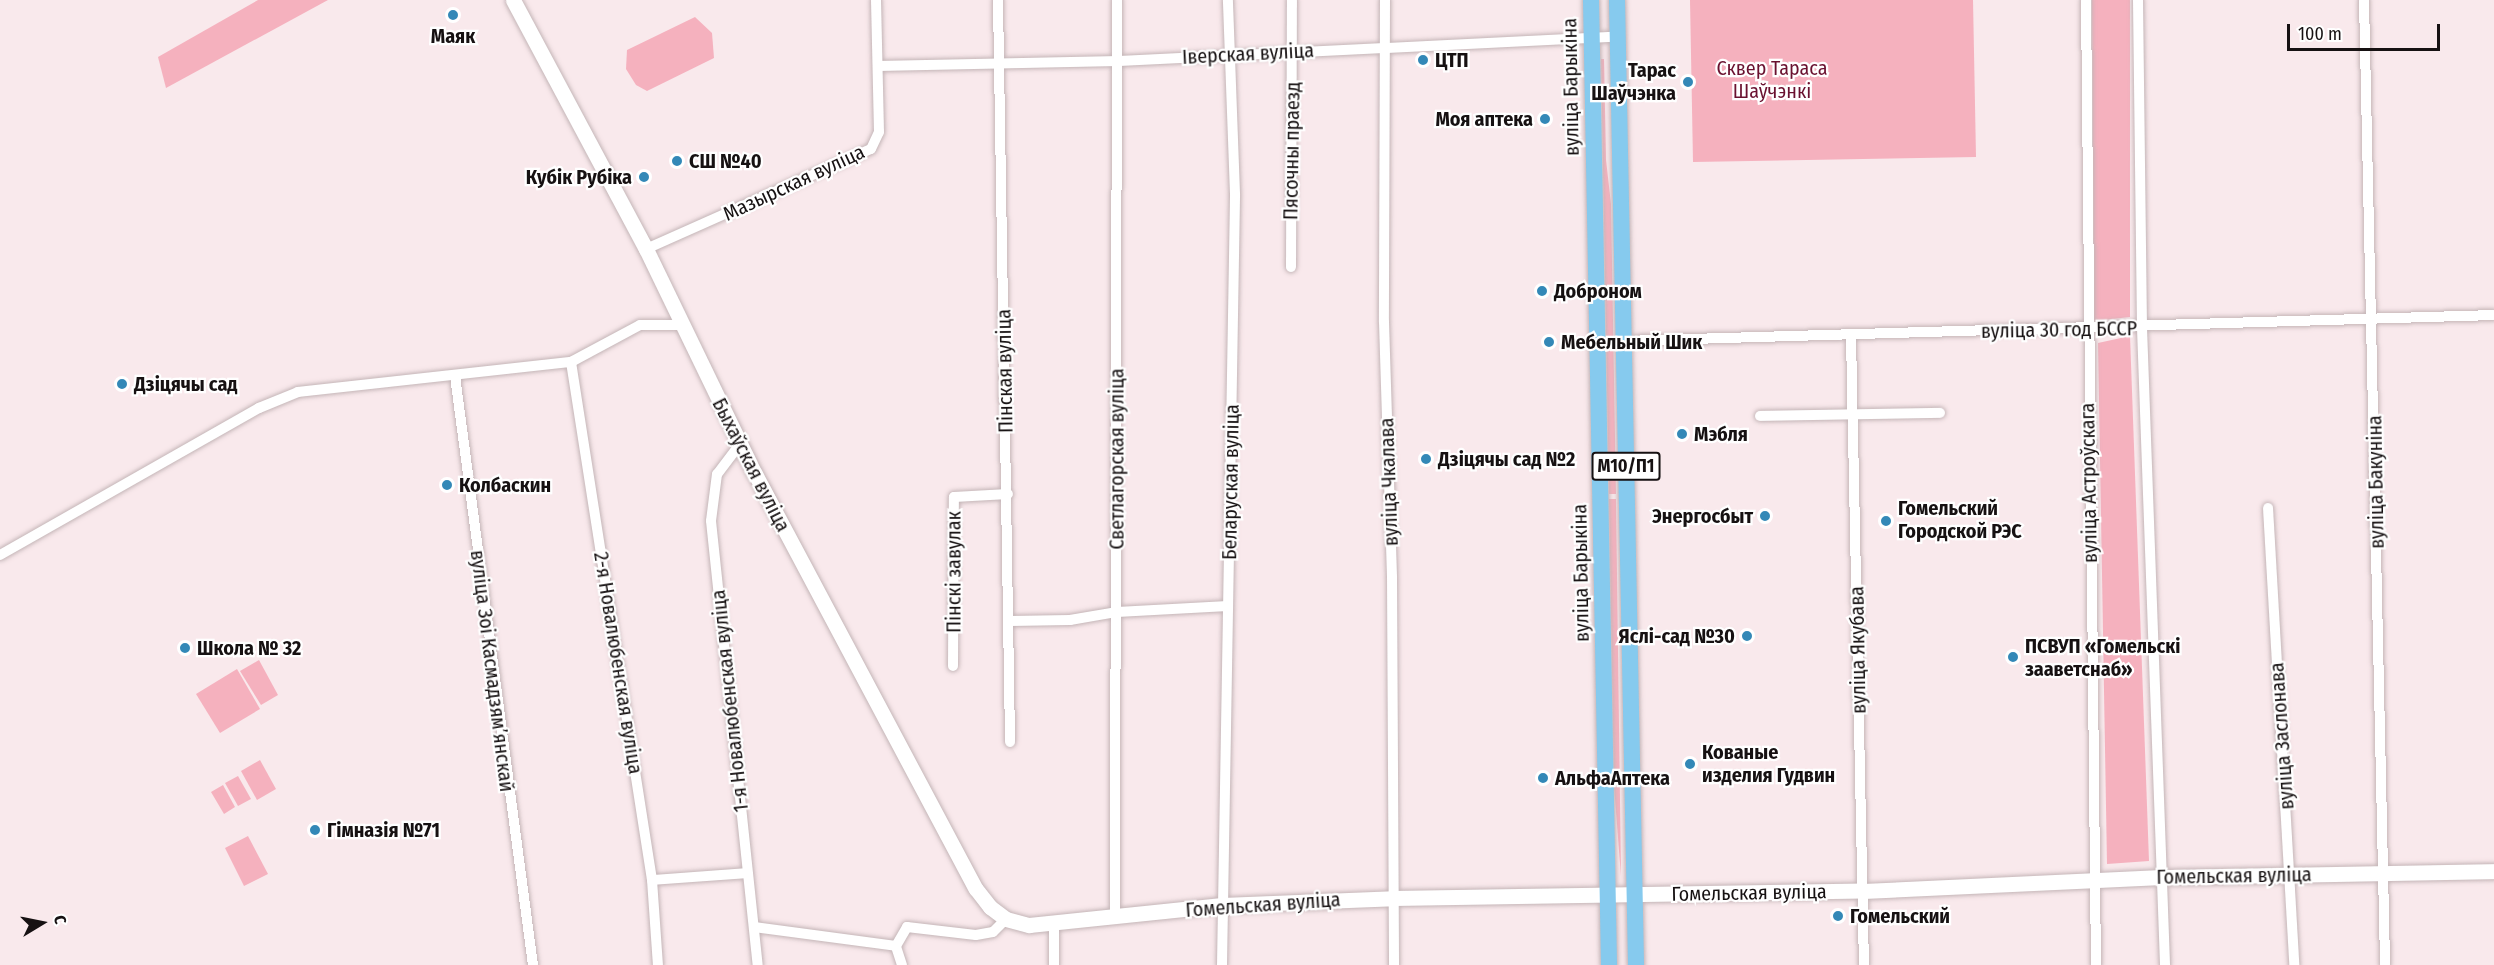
<!DOCTYPE html>
<meta charset="utf-8">
<style>
body{margin:0}
#map{position:relative;width:2494px;height:965px;overflow:hidden;background:#f9e9ec;font-family:"Fira Sans Condensed",sans-serif}
div>[style]{position:absolute}
[style*='--x']{left:calc(var(--x)*1px);top:calc(var(--y)*1px);width:calc(var(--w)*1px);rotate:calc(var(--a)*1deg)}
.green>*{inset:0;background:#f5b1be}
.roads{filter:drop-shadow(0 0 2px #c4b5b7) drop-shadow(0 0 2px #c4b5b7)}
.street>*{height:10px;margin:-5px;padding:0 5px;transform-origin:5px;border-radius:5px;background:#fff}
.secondary>*{height:15px;margin:-7.5px;padding:0 7.5px;transform-origin:7.5px;border-radius:7.5px;background:#fff}
.primary>*{height:16px;margin:-8px;padding:0 8px;transform-origin:8px;border-radius:8px;background:#86caee}
.dots>*{width:16px;height:16px;translate:-50% -50%;box-sizing:border-box;border:3px solid #fff;border-radius:50%}
span{translate:-50% -50%;white-space:nowrap;text-align:center;line-height:1.15;-webkit-text-stroke:4.5px #fff;paint-order:stroke}
.shield-label span{padding:2px 4px;background:#fff;border:2px solid;border-radius:4px;-webkit-text-stroke-width:0}
.shield-label{font-size:18px;color:#161112;font-weight:700}
.poi-label{font-size:20px;color:#161112;font-weight:700}
.left{translate:0 -50%;text-align:left}
.right{translate:-100% -50%;text-align:right}
.street-label{font-size:20px;color:#161112}
.park-label{font-size:20px;color:#6a1130}
.north{position:absolute;left:12px;top:893px;width:60px;height:60px;-webkit-text-stroke:4px #fff;paint-order:stroke;rotate:80deg;font-size:16px;font-weight:700;line-height:24px;text-align:center;color:#161112}
.north::after{content:'';display:block;margin:auto;width:21px;height:27px;background:#161112;clip-path:polygon(50% 0,100% 100%,50% 72%,0 100%)}
.scale{position:absolute;left:2287px;top:24px;width:153px;height:27px;box-sizing:border-box;border:3px solid #161112;border-top:0;padding-left:8px;font-size:18px;line-height:21px;white-space:nowrap;color:#161112;-webkit-text-stroke:4px #fff;paint-order:stroke}
</style>
<div id="map">
<div class="green">
<i style="clip-path:polygon(258px 0,328px 0,166px 88px,158px 57px)"></i>
<i style="clip-path:polygon(1690px 0,1973px 0,1976px 157px,1693px 162px)"></i>
<i style="clip-path:polygon(2092px 0,2130px 0,2130px 317px,2094px 321px)"></i>
<i style="clip-path:polygon(695px 17px,712px 33px,714px 58px,647px 91px,636px 85px,626px 69px,627px 50px)"></i>
<i style="clip-path:polygon(1601px 59px,1604px 59px,1606px 160px,1611px 204px,1616px 494px,1609px 494px)"></i>
<i style="clip-path:polygon(2130px 336px,2149px 861px,2107px 864px,2098px 343px)"></i>
<i style="clip-path:polygon(1609px 499px,1616px 499px,1621px 876px,1614px 786px)"></i>
<i style="clip-path:polygon(259px 660px,278px 695px,261px 705px,240px 671px)"></i>
<i style="clip-path:polygon(237px 669px,260px 709px,220px 733px,196px 694px)"></i>
<i style="clip-path:polygon(260px 760px,276px 789px,257px 800px,241px 771px)"></i>
<i style="clip-path:polygon(238px 776px,251px 799px,238px 806px,225px 783px)"></i>
<i style="clip-path:polygon(223px 785px,235px 807px,224px 814px,211px 792px)"></i>
<i style="clip-path:polygon(248px 836px,268px 874px,244px 886px,225px 848px)"></i>
</div>
<div class="roads">
<div class="street">
<i style="--x:998;--y:0;--w:742;--a:89.07"></i>
<i style="--x:1385;--y:0;--w:322;--a:90.2"></i>
<i style="--x:1384;--y:322;--w:255;--a:88.2"></i>
<i style="--x:1392;--y:577;--w:388;--a:89.7"></i>
<i style="--x:2086;--y:0;--w:965;--a:89.41"></i>
<i style="--x:2138;--y:0;--w:328;--a:89.3"></i>
<i style="--x:2142;--y:328;--w:637;--a:87.93"></i>
<i style="--x:2364;--y:0;--w:965;--a:88.75"></i>
<i style="--x:878;--y:66;--w:241;--a:-1.2"></i>
<i style="--x:1119;--y:61;--w:500;--a:-2.8"></i>
<i style="--x:646;--y:249;--w:246;--a:-24"></i>
<i style="--x:871;--y:149;--w:19;--a:-65"></i>
<i style="--x:879;--y:132;--w:132;--a:-91.3"></i>
<i style="--x:1291;--y:267;--w:267;--a:-89.8"></i>
<i style="--x:1851;--y:336;--w:629;--a:88.82"></i>
<i style="--x:1624;--y:341;--w:870;--a:-1.71"></i>
<i style="--x:571;--y:362;--w:524;--a:81.11"></i>
<i style="--x:652;--y:880;--w:85;--a:86"></i>
<i style="--x:455;--y:376;--w:594;--a:82.46"></i>
<i style="--x:1760;--y:416;--w:180;--a:-1"></i>
<i style="--x:740;--y:444;--w:38;--a:127"></i>
<i style="--x:717;--y:474;--w:47;--a:97.3"></i>
<i style="--x:711;--y:521;--w:446;--a:84"></i>
<i style="--x:2268;--y:508;--w:458;--a:86.7"></i>
<i style="--x:0;--y:555;--w:298;--a:-29.6"></i>
<i style="--x:259;--y:408;--w:42;--a:-22.3"></i>
<i style="--x:298;--y:392;--w:275;--a:-6.3"></i>
<i style="--x:571;--y:362;--w:78;--a:-28.2"></i>
<i style="--x:640;--y:325;--w:40;--a:0"></i>
<i style="--x:1010;--y:621;--w:60;--a:-1"></i>
<i style="--x:1070;--y:620;--w:48;--a:-9.7"></i>
<i style="--x:1117;--y:612;--w:111;--a:-3.1"></i>
<i style="--x:953;--y:666;--w:169;--a:-89.7"></i>
<i style="--x:954;--y:497;--w:54;--a:-3.2"></i>
<i style="--x:652;--y:880;--w:95;--a:-4.2"></i>
<i style="--x:1115;--y:918;--w:918;--a:-89.88"></i>
<i style="--x:1054;--y:923;--w:42;--a:90"></i>
<i style="--x:754;--y:927;--w:143;--a:7.6"></i>
<i style="--x:902;--y:965;--w:20;--a:-108"></i>
<i style="--x:896;--y:946;--w:22;--a:-60"></i>
<i style="--x:907;--y:927;--w:69;--a:6.6"></i>
<i style="--x:976;--y:935;--w:17;--a:-10"></i>
<i style="--x:993;--y:932;--w:18;--a:-45"></i>
<i style="--x:1222;--y:965;--w:771;--a:-89.03"></i>
<i style="--x:1235;--y:194;--w:194;--a:-92.1"></i>
</div>
<div class="secondary">
<i style="--x:513;--y:0;--w:282;--a:61.9"></i>
<i style="--x:646;--y:249;--w:248;--a:64.2"></i>
<i style="--x:754;--y:472;--w:472;--a:62"></i>
<i style="--x:976;--y:889;--w:23;--a:52"></i>
<i style="--x:990;--y:907;--w:20;--a:37"></i>
<i style="--x:1006;--y:919;--w:24;--a:15"></i>
<i style="--x:1029;--y:925;--w:194;--a:-5.9"></i>
<i style="--x:1222;--y:905;--w:171;--a:-2.3"></i>
<i style="--x:1393;--y:898;--w:470;--a:-0.9"></i>
<i style="--x:1863;--y:891;--w:299;--a:-2.7"></i>
<i style="--x:2162;--y:877;--w:332;--a:-1"></i>
</div>
<div class="primary">
<i style="--x:1591;--y:0;--w:965;--a:88.93"></i>
<i style="--x:1617;--y:0;--w:965;--a:88.87"></i>
</div>
</div>
<div class="dots">
<i style="left:453px;top:15px;background:#3388b7"></i>
<i style="left:1423px;top:60px;background:#3388b7"></i>
<i style="left:1688px;top:82px;background:#3388b7"></i>
<i style="left:1545px;top:119px;background:#3388b7"></i>
<i style="left:677px;top:161px;background:#3388b7"></i>
<i style="left:644px;top:177px;background:#3388b7"></i>
<i style="left:1542px;top:291px;background:#3388b7"></i>
<i style="left:1549px;top:342px;background:#3388b7"></i>
<i style="left:122px;top:384px;background:#3388b7"></i>
<i style="left:1682px;top:434px;background:#3388b7"></i>
<i style="left:1426px;top:459px;background:#3388b7"></i>
<i style="left:447px;top:485px;background:#3388b7"></i>
<i style="left:1765px;top:516px;background:#3388b7"></i>
<i style="left:1886px;top:521px;background:#3388b7"></i>
<i style="left:1747px;top:636px;background:#3388b7"></i>
<i style="left:185px;top:648px;background:#3388b7"></i>
<i style="left:2013px;top:657px;background:#3388b7"></i>
<i style="left:1690px;top:764px;background:#3388b7"></i>
<i style="left:1543px;top:778px;background:#3388b7"></i>
<i style="left:315px;top:830px;background:#3388b7"></i>
<i style="left:1838px;top:916px;background:#3388b7"></i>
</div>
<div class="shield-label">
<span style="left:1626px;top:466px">М10/П1</span>
</div>
<div class="poi-label">
<span style="left:453px;top:36px">Маяк</span>
<span class="left" style="left:1435px;top:60px">ЦТП</span>
<span class="right" style="left:1676px;top:82px">Тарас<br>Шаўчэнка</span>
<span class="right" style="left:1533px;top:119px">Моя аптека</span>
<span class="left" style="left:689px;top:161px">СШ №40</span>
<span class="right" style="left:632px;top:177px">Кубік Рубіка</span>
<span class="left" style="left:1554px;top:291px">Доброном</span>
<span class="left" style="left:1561px;top:342px">Мебельный Шик</span>
<span class="left" style="left:134px;top:384px">Дзіцячы сад</span>
<span class="left" style="left:1694px;top:434px">Мэбля</span>
<span class="left" style="left:1438px;top:459px">Дзіцячы сад №2</span>
<span class="left" style="left:459px;top:485px">Колбаскин</span>
<span class="left" style="left:1898px;top:520px">Гомельский<br>Городской РЭС</span>
<span class="right" style="left:1753px;top:516px">Энергосбыт</span>
<span class="right" style="left:1735px;top:636px">Яслі-сад №30</span>
<span class="left" style="left:2025px;top:658px">ПСВУП «Гомельскі<br>зааветснаб»</span>
<span class="left" style="left:197px;top:648px">Школа № 32</span>
<span class="left" style="left:1702px;top:764px">Кованые<br>изделия Гудвин</span>
<span class="left" style="left:1555px;top:778px">АльфаАптека</span>
<span class="left" style="left:327px;top:830px">Гімназія №71</span>
<span class="left" style="left:1850px;top:916px">Гомельский</span>
</div>
<div class="street-label">
<span style="left:1248px;top:54px;rotate:-3deg">Іверская вуліца</span>
<span style="left:1571px;top:87px;rotate:-91deg">вуліца Барыкіна</span>
<span style="left:1292px;top:151px;rotate:-89deg">Пясочны праезд</span>
<span style="left:794px;top:183px;rotate:-25deg">Мазырская вуліца</span>
<span style="left:2059px;top:330px;rotate:-1deg">вуліца 30 год БССР</span>
<span style="left:1005px;top:371px;rotate:-91deg">Пінская вуліца</span>
<span style="left:1117px;top:459px;rotate:-90deg">Светлагорская вуліца</span>
<span style="left:751px;top:465px;rotate:63deg">Быхаўская вуліца</span>
<span style="left:1231px;top:482px;rotate:-89deg">Беларуская вуліца</span>
<span style="left:1389px;top:482px;rotate:-92deg">вуліца Чкалава</span>
<span style="left:2376px;top:482px;rotate:-91deg">вуліца Бакуніна</span>
<span style="left:2089px;top:483px;rotate:-91deg">вуліца Астроўскага</span>
<span style="left:954px;top:572px;rotate:-90deg">Пінскі завулак</span>
<span style="left:1581px;top:573px;rotate:-91deg">вуліца Барыкіна</span>
<span style="left:1858px;top:650px;rotate:-91deg">вуліца Якубава</span>
<span style="left:618px;top:663px;rotate:81deg">2-я Новалюбенская вуліца</span>
<span style="left:492px;top:671px;rotate:83deg">вуліца Зоі Касмадзямʼянскай</span>
<span style="left:730px;top:701px;rotate:-96deg">1-я Новалюбенская вуліца</span>
<span style="left:2282px;top:736px;rotate:-94deg">вуліца Заслонава</span>
<span style="left:2234px;top:876px;rotate:-1deg">Гомельская вуліца</span>
<span style="left:1749px;top:893px;rotate:-1deg">Гомельская вуліца</span>
<span style="left:1263px;top:905px;rotate:-4deg">Гомельская вуліца</span>
</div>
<div class="park-label">
<span style="left:1772px;top:80px">Сквер Тараса<br>Шаўчэнкі</span>
</div>
<div class="north">С</div>
<div class="scale">100 m</div>
</div>
